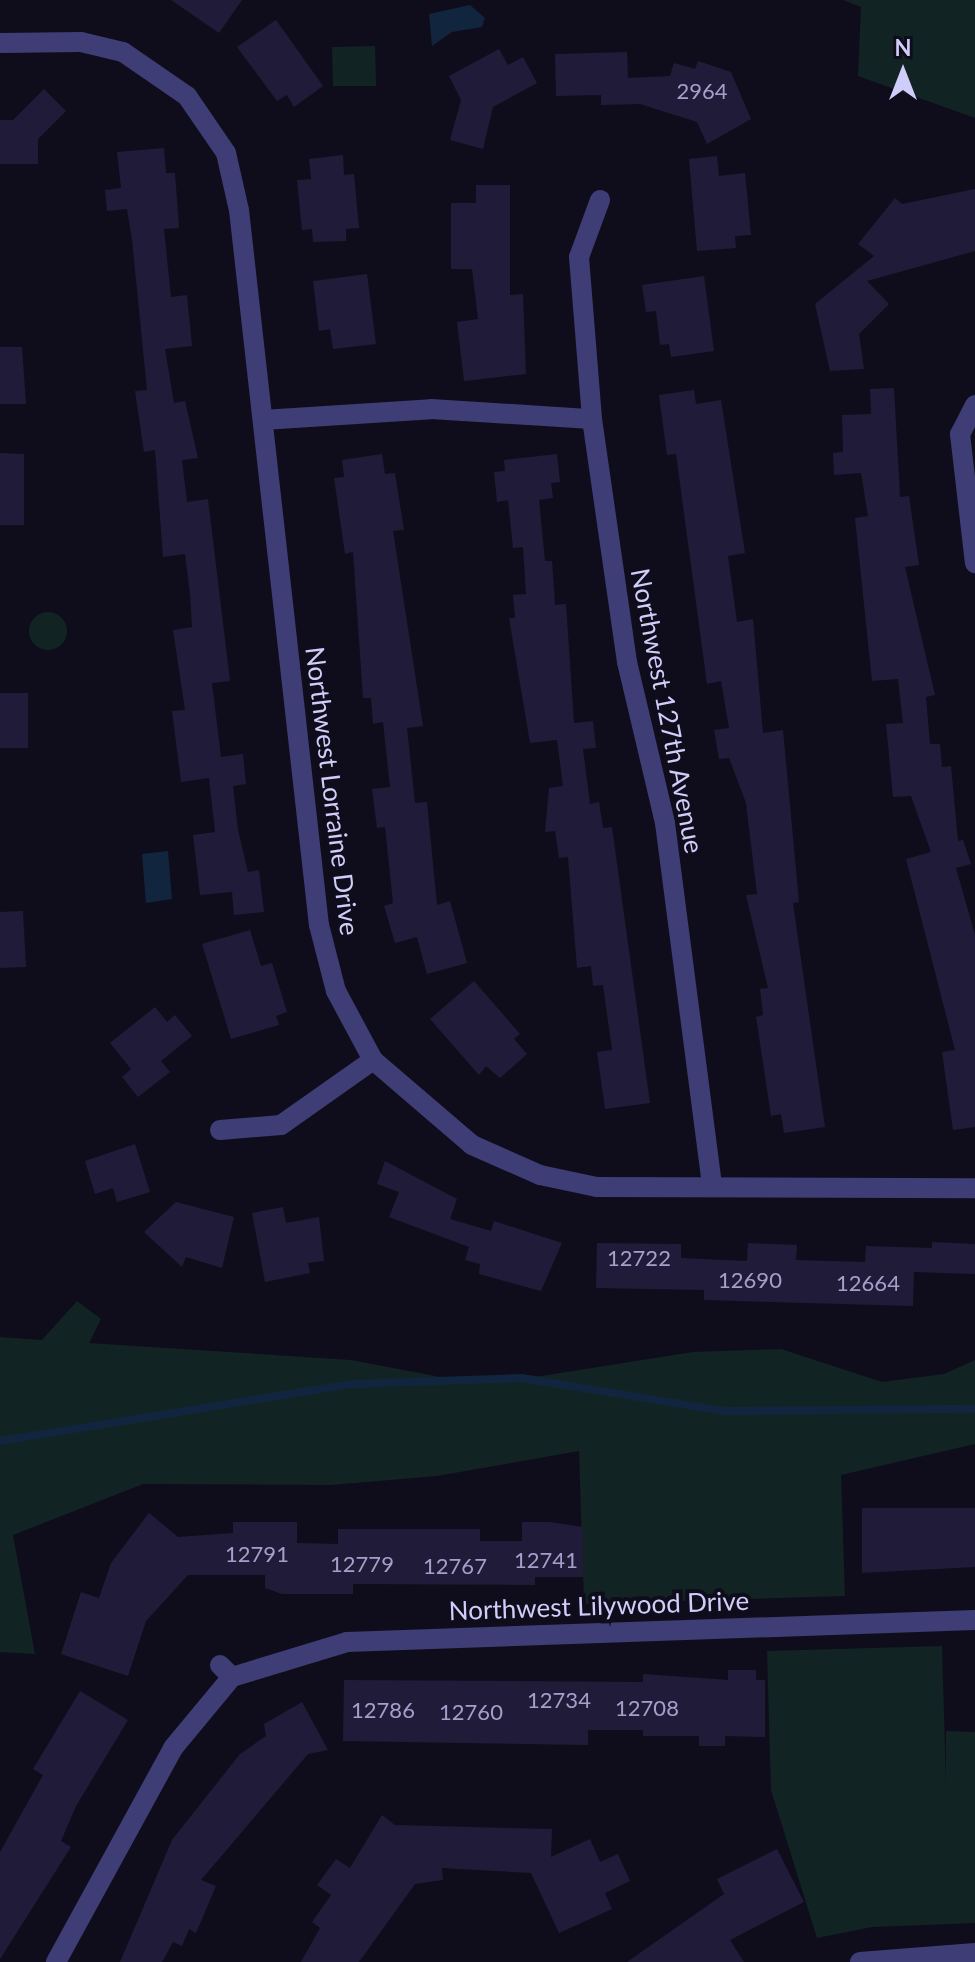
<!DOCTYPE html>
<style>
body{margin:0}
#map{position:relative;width:975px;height:1962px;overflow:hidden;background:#0f0d1b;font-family:Lato,sans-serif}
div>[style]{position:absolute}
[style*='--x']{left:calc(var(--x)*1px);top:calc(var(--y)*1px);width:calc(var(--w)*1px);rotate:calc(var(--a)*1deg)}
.green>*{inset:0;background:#112423}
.round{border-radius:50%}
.water>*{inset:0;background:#12253f}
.stream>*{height:8px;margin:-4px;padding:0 4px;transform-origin:4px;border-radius:4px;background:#12253f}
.building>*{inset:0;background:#211b3a}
.street>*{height:20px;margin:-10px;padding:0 10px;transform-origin:10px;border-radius:10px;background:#3e3d75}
span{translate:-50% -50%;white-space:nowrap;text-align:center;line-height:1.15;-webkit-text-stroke:8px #0f0d1b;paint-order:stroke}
.number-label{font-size:22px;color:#a5a0ca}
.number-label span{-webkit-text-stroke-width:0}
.street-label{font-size:26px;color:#d1cdfa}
.north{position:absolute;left:863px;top:32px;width:80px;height:80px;-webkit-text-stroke:6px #0f0d1b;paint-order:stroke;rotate:0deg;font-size:22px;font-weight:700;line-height:32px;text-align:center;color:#d1cdfa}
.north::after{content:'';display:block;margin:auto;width:28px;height:36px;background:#d1cdfa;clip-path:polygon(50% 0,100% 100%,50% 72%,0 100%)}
</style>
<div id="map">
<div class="green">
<i style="clip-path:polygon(843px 0,975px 0,975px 118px,858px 76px,861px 7px)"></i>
<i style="clip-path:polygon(375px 46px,376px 86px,333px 86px,332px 47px)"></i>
<i class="round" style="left:29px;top:612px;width:38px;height:38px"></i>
<i style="clip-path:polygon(77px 1301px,101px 1319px,89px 1343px,351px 1360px,451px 1379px,535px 1377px,693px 1352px,781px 1349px,882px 1382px,944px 1374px,975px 1360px,975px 1444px,841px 1475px,845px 1596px,584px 1604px,579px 1451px,437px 1476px,331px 1485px,143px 1484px,13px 1535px,35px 1654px,0 1652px,0 1337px,42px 1340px)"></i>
<i style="clip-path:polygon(942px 1646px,946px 1784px,946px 1731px,975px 1732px,975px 1923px,872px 1927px,817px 1938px,771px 1790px,767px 1651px)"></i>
</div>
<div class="water">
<i style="clip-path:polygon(470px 5px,485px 18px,482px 27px,452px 32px,432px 46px,429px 14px)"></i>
<i style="clip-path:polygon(168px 851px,172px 899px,146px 903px,142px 854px)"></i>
</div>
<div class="stream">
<i style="--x:0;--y:1441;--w:357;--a:-9.2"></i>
<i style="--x:352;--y:1384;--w:170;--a:-2"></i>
<i style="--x:522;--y:1378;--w:205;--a:9.3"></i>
<i style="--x:724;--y:1411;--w:251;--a:-0.5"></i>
</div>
<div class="building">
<i style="clip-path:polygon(171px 0,242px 0,219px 33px)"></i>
<i style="clip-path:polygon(276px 20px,323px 86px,294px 107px,287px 95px,277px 101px,237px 47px)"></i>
<i style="clip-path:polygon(499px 49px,508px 65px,523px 57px,537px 83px,493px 107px,483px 149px,450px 140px,461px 100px,449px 76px)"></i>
<i style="clip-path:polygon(627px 52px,628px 78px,670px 76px,674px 63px,695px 69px,698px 61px,731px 72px,751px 119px,707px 144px,697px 122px,640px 104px,601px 105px,601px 95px,556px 96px,555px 54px)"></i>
<i style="clip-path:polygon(44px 89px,66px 111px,38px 139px,38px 164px,0 164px,0 120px,13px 120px)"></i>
<i style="clip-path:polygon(164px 148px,166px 173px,175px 173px,179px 228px,164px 229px,171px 297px,187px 295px,192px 346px,165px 349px,174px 403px,185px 401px,198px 458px,182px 460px,187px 502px,208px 499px,230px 681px,212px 683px,221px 757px,243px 754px,246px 784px,233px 786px,238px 830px,248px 872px,259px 870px,264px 912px,234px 915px,232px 892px,200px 895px,193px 835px,215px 832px,209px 778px,181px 782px,172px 711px,185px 710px,173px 630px,192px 627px,190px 594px,185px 554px,163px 557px,155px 450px,144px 452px,135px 391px,147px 390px,132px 240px,127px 209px,107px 211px,105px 190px,121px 188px,117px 152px)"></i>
<i style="clip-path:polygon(343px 155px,344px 175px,354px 174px,359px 228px,346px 229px,346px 241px,313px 242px,312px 229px,302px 230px,297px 180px,311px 179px,309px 159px)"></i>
<i style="clip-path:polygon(717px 156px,719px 176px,745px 173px,751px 235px,735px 236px,736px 248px,697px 251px,689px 159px)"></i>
<i style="clip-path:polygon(476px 185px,510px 185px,510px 295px,523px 294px,526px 374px,464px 381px,457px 322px,478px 319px,472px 269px,451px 269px,451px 203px,476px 203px)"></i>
<i style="clip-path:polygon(975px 189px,975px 251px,867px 281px,889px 304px,859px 334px,864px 369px,830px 371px,815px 304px,874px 256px,858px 244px,895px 198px,902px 204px)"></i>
<i style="clip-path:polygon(367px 274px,376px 344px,333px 349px,330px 329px,319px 331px,313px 281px)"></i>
<i style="clip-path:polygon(704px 276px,714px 351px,671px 357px,669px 344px,660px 345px,656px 311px,646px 312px,642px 285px)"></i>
<i style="clip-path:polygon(0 347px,22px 347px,26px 404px,0 404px)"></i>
<i style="clip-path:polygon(894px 388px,900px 497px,909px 496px,919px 565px,905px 567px,935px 695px,926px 697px,930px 744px,940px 744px,942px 767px,951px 766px,958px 841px,963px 840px,971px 864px,956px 868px,975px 935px,975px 1127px,953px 1130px,942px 1052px,955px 1050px,906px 859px,931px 852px,911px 796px,893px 797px,886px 724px,903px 723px,898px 679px,872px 681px,855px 518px,868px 516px,861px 473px,834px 475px,833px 453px,843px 452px,842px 415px,871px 414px,870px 389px)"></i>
<i style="clip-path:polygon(694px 390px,696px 404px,721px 400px,745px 553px,728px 556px,737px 622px,753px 619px,763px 733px,783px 730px,799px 902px,793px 903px,825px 1127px,784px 1133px,781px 1114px,771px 1116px,756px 1017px,763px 1015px,760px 989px,768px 988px,746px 895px,757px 894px,746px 803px,729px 758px,719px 759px,714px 730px,729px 728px,721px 681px,707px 684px,676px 454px,667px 455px,659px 395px)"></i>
<i style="clip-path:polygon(0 453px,24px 454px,24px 525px,0 525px)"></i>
<i style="clip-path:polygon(382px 454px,385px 474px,395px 473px,404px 530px,393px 531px,423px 726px,407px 728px,415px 803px,427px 802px,437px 905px,450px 901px,467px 963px,427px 974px,417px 937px,395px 943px,384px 906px,393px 903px,385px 827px,377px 828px,372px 789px,390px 787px,383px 722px,373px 724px,371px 698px,363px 698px,353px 552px,345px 554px,334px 478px,344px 477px,342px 460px)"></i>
<i style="clip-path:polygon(557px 454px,560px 482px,551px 483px,553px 498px,539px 500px,545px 561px,552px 561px,555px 605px,566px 604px,574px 723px,593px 721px,596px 748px,583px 749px,590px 804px,599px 802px,603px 828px,612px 827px,650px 1103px,605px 1109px,597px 1052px,612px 1050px,603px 985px,593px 986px,591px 966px,577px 968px,568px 857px,559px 858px,555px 831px,545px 832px,549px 788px,563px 786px,557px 740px,530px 743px,509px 618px,515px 618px,513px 595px,526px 594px,523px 547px,513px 548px,508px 500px,497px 502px,494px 472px,505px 471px,504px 460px)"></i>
<i style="clip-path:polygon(0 693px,28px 693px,28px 748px,0 748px)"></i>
<i style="clip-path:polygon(23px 911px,26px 967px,0 968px,0 912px)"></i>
<i style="clip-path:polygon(250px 930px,261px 966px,272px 963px,287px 1012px,276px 1016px,279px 1025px,231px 1039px,202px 944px)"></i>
<i style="clip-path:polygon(474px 981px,520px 1034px,514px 1039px,527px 1054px,500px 1078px,486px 1066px,479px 1075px,430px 1019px)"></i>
<i style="clip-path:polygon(155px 1007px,167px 1022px,175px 1015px,192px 1036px,161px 1061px,170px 1072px,138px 1097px,122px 1077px,131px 1069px,110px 1043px)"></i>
<i style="clip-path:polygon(135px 1144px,150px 1192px,117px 1202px,113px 1188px,95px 1194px,85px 1161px)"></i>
<i style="clip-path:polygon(385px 1161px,457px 1199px,450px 1219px,491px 1231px,494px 1221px,562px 1243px,541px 1291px,479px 1274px,480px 1264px,465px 1260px,469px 1247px,389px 1217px,399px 1192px,377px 1184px)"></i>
<i style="clip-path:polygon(176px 1202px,234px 1217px,222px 1268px,186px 1257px,182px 1267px,144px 1232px)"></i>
<i style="clip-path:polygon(283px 1207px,286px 1223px,319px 1217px,324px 1261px,308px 1263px,310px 1273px,265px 1282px,252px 1213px)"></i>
<i style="clip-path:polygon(932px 1242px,975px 1244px,975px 1274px,914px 1272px,913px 1306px,704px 1300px,704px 1290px,596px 1288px,597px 1243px,681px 1244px,681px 1258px,747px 1261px,748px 1243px,797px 1245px,796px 1260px,865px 1262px,866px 1246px,932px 1248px)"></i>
<i style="clip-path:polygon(862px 1508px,975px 1508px,975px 1567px,862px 1573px)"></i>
<i style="clip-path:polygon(149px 1513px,178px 1537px,233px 1533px,233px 1522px,297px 1522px,297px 1543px,338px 1544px,338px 1529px,480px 1529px,480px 1541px,522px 1541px,522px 1522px,550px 1522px,583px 1527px,583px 1577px,535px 1577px,535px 1585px,353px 1584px,353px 1594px,282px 1594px,265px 1588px,265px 1575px,188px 1575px,146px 1621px,128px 1676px,61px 1654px,81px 1592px,99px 1598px,111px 1563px)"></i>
<i style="clip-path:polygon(728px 1670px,756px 1670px,756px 1680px,765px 1680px,765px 1737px,725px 1736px,725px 1746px,699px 1746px,699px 1736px,643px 1736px,643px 1730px,588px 1730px,588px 1745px,343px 1741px,344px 1680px,643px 1682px,643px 1674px,728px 1680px)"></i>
<i style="clip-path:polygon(80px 1691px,128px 1720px,76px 1806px,61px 1841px,71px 1847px,0 1959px,0 1852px,43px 1775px,33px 1769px)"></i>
<i style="clip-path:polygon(302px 1702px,328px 1750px,308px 1754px,201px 1880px,216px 1886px,196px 1933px,189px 1929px,182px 1946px,173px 1942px,162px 1962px,120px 1962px,172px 1840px,240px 1754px,266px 1736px,264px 1724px)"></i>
<i style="clip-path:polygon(382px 1815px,395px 1825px,552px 1829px,551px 1857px,590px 1839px,600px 1862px,618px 1854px,630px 1881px,605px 1893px,612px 1909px,559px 1933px,531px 1873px,442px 1868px,443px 1880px,415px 1884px,359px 1962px,301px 1962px,320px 1928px,312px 1922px,331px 1895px,317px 1885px,336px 1859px,350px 1868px)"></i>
<i style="clip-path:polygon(777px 1849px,804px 1902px,730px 1940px,744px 1962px,627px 1962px,724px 1894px,717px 1879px)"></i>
</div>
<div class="street">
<i style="--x:0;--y:43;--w:81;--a:-0.7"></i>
<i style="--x:81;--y:42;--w:43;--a:13.4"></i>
<i style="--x:123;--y:52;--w:78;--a:34.5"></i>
<i style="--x:187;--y:96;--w:69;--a:55.6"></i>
<i style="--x:226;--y:153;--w:58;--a:77.2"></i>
<i style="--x:239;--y:210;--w:719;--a:83.62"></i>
<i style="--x:319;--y:925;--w:68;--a:75.6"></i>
<i style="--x:336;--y:991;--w:78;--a:61.8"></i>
<i style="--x:373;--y:1060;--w:130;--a:40.6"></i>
<i style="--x:472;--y:1145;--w:74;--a:23.8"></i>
<i style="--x:540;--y:1175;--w:58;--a:11.9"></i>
<i style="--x:597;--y:1187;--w:378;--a:0.2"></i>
<i style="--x:600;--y:200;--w:61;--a:110.2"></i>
<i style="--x:579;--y:257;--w:163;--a:85.4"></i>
<i style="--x:592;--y:419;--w:246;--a:81.8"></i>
<i style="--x:627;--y:662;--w:165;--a:76.7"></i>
<i style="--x:665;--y:823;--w:367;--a:82.6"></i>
<i style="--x:975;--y:405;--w:33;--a:117"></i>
<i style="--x:960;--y:434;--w:130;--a:83.4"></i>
<i style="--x:263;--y:420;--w:168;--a:-3.7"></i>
<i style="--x:431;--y:409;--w:161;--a:3.6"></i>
<i style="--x:220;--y:1130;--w:61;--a:-4.7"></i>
<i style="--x:281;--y:1125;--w:113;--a:-35.2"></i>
<i style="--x:232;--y:1677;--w:120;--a:-16.9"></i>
<i style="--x:347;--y:1642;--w:628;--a:-2.01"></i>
<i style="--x:56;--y:1962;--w:244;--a:-61.3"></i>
<i style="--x:173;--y:1748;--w:92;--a:-50.3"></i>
<i style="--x:232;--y:1677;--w:17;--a:-135"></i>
<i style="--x:860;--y:1962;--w:115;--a:-4.5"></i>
</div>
<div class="number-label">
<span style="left:702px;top:91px">2964</span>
<span style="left:639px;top:1258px">12722</span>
<span style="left:750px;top:1280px">12690</span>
<span style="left:868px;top:1283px">12664</span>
<span style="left:257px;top:1554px">12791</span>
<span style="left:546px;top:1560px">12741</span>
<span style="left:362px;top:1564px">12779</span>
<span style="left:455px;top:1566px">12767</span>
<span style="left:559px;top:1700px">12734</span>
<span style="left:647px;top:1708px">12708</span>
<span style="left:383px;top:1710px">12786</span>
<span style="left:471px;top:1712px">12760</span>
</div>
<div class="street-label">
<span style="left:667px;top:711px;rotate:79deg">Northwest 127th Avenue</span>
<span style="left:332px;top:791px;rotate:83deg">Northwest Lorraine Drive</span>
<span style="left:599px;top:1606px;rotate:-2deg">Northwest Lilywood Drive</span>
</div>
<div class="north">N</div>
</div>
